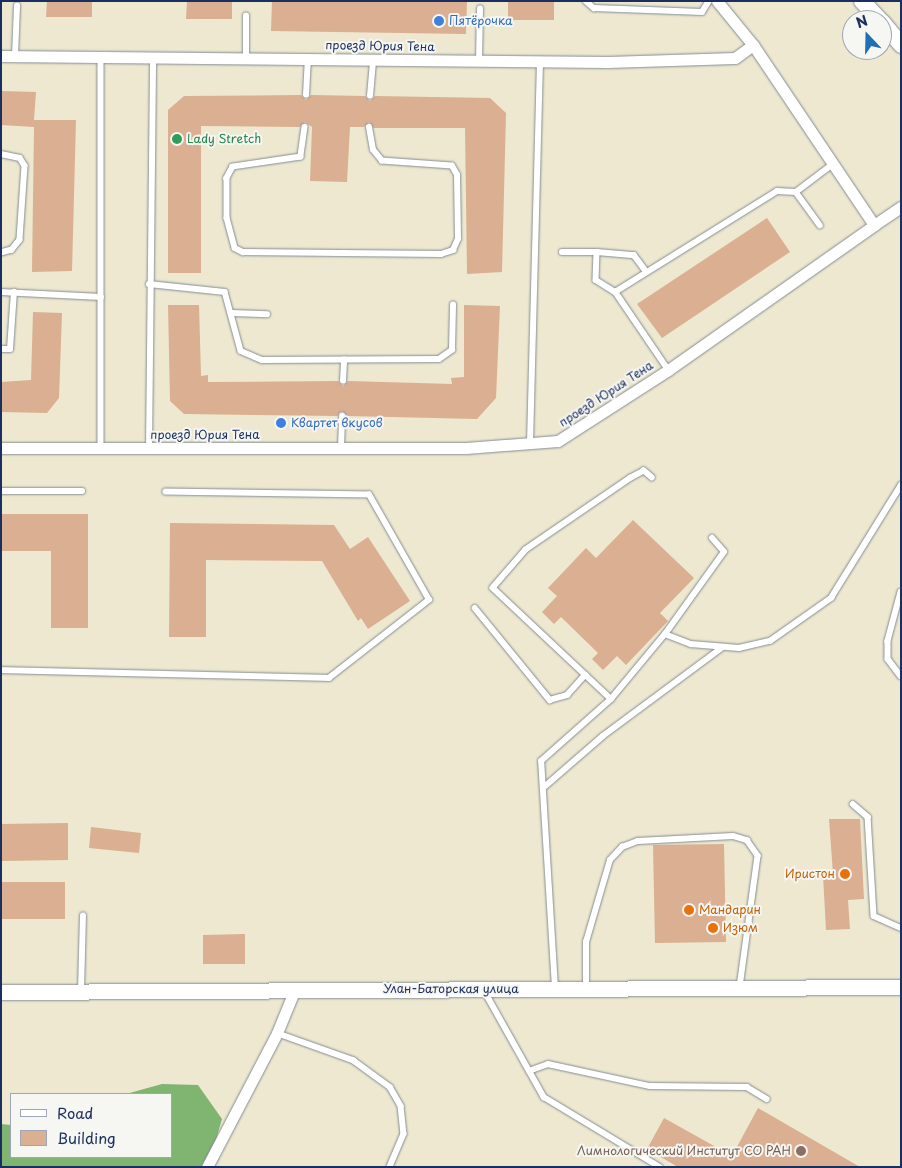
<!DOCTYPE html>
<meta charset="utf-8">
<style>
body{margin:0}
#map{position:relative;width:902px;height:1168px;overflow:hidden;background:#ede8cf;font-family:"Playpen Sans",sans-serif}
div>[style]{position:absolute}
[style*='--x']{left:calc(var(--x)*1px);top:calc(var(--y)*1px);width:calc(var(--w)*1px);rotate:calc(var(--a)*1deg)}
.forest>*{inset:0;background:#7fb571}
.building>*{inset:0;background:#dbaf91}
.roads{filter:drop-shadow(0 0 1px #848c96) drop-shadow(0 0 1px #848c96)}
.service>*{height:5.5px;margin:-2.75px;padding:0 2.75px;transform-origin:2.75px;border-radius:2.75px;background:#fff}
.minor>*{height:11px;margin:-5.5px;padding:0 5.5px;transform-origin:5.5px;border-radius:5.5px;background:#fff}
.tertiary>*{height:15px;margin:-7.5px;padding:0 7.5px;transform-origin:7.5px;border-radius:7.5px;background:#fff}
.secondary>*{height:16px;margin:-8px;padding:0 8px;transform-origin:8px;border-radius:8px;background:#fff}
.dots>*{width:14px;height:14px;translate:-50% -50%;box-sizing:border-box;border:2px solid #f6f6f2;border-radius:50%}
span{translate:-50% -50%;white-space:nowrap;text-align:center;line-height:1.15;-webkit-text-stroke:4px #f6f6f2;paint-order:stroke}
.shop-label{font-size:12px;color:#366cbe}
.left{translate:0 -50%;text-align:left}
.street-label{font-size:12px;color:#1b2f5e}
.leisure-label{font-size:12px;color:#27864d}
.food-label{font-size:12px;color:#c56008}
.right{translate:-100% -50%;text-align:right}
.education-label{font-size:12px;color:#785e54}
.frame{position:absolute;inset:0;border:2px solid #1b2f5e;pointer-events:none}
.legend{position:absolute;left:10px;top:1093px;width:162px;height:65px;box-sizing:border-box;background:#f6f6f2;border:1px solid #9ea6b7;margin:0;padding:6px 9px;list-style:none;font-size:15px;color:#1b2f5e}
.legend li{display:flex;align-items:center;gap:10px;height:25px}
.legend b{width:25px;border:1px solid #9ea6b7}
.north{position:absolute;left:842px;top:10px;width:50px;height:50px;box-sizing:border-box;background:#f6f6f2;border:1px solid #9ea6b7;border-radius:50%;rotate:339deg;font-size:14px;font-weight:700;line-height:20px;text-align:center;color:#1b2f5e}
.north::after{content:'';display:block;margin:auto;width:18px;height:22px;background:#1f6fb2;clip-path:polygon(50% 0,100% 100%,50% 72%,0 100%)}
</style>
<div id="map">
<div class="forest">
<i style="clip-path:polygon(162px 1084px,198px 1085px,222px 1119px,208px 1167px,1px 1167px,1px 1124px,11px 1125px,11px 1157px,171px 1157px,171px 1094px,126px 1094px)"></i>
</div>
<div class="building">
<i style="clip-path:polygon(47px 1px,92px 1px,92px 17px,46px 17px)"></i>
<i style="clip-path:polygon(187px 1px,232px 1px,232px 19px,186px 19px)"></i>
<i style="clip-path:polygon(272px 1px,467px 1px,466px 34px,271px 31px)"></i>
<i style="clip-path:polygon(508px 1px,554px 1px,554px 20px,508px 20px)"></i>
<i style="clip-path:polygon(1px 91px,36px 92px,34px 120px,76px 120px,72px 271px,32px 272px,34px 127px,1px 125px)"></i>
<i style="clip-path:polygon(301px 95px,306px 100px,311px 95px,365px 96px,370px 101px,375px 96px,490px 98px,506px 113px,502px 272px,467px 274px,465px 128px,374px 128px,369px 122px,364px 127px,350px 127px,347px 182px,310px 181px,312px 127px,305px 122px,300px 127px,201px 126px,201px 273px,168px 273px,168px 110px,184px 96px)"></i>
<i style="clip-path:polygon(767px 218px,790px 252px,662px 338px,637px 304px)"></i>
<i style="clip-path:polygon(168px 305px,199px 305px,201px 376px,208px 375px,208px 382px,338px 381px,343px 386px,348px 381px,452px 384px,451px 378px,464px 377px,464px 305px,500px 306px,496px 398px,477px 419px,347px 416px,342px 411px,337px 416px,184px 414px,170px 401px)"></i>
<i style="clip-path:polygon(33px 312px,62px 313px,59px 398px,47px 413px,1px 412px,1px 382px,31px 380px)"></i>
<i style="clip-path:polygon(1px 514px,88px 514px,88px 628px,51px 628px,51px 551px,1px 551px)"></i>
<i style="clip-path:polygon(633px 520px,694px 578px,660px 613px,668px 621px,626px 665px,617px 656px,603px 670px,592px 659px,598px 653px,561px 617px,554px 624px,542px 612px,557px 596px,548px 588px,586px 548px,596px 558px)"></i>
<i style="clip-path:polygon(170px 523px,334px 525px,350px 549px,368px 537px,410px 601px,368px 629px,361px 618px,358px 621px,322px 561px,206px 560px,206px 637px,169px 637px)"></i>
<i style="clip-path:polygon(829px 819px,860px 819px,864px 899px,848px 900px,850px 929px,826px 930px,823px 875px,833px 874px)"></i>
<i style="clip-path:polygon(68px 823px,68px 860px,1px 861px,1px 824px)"></i>
<i style="clip-path:polygon(91px 827px,141px 833px,139px 853px,89px 848px)"></i>
<i style="clip-path:polygon(724px 844px,726px 942px,655px 943px,653px 845px)"></i>
<i style="clip-path:polygon(1px 882px,65px 882px,65px 919px,1px 919px)"></i>
<i style="clip-path:polygon(245px 934px,245px 964px,203px 964px,203px 935px)"></i>
<i style="clip-path:polygon(758px 1108px,860px 1167px,678px 1167px,647px 1149px,664px 1118px,732px 1156px)"></i>
</div>
<div class="roads">
<div class="service">
<i style="--x:586;--y:1;--w:11;--a:41"></i>
<i style="--x:594;--y:8;--w:108;--a:2.1"></i>
<i style="--x:702;--y:12;--w:13;--a:-58"></i>
<i style="--x:15;--y:56;--w:50;--a:-87.7"></i>
<i style="--x:101;--y:58;--w:390;--a:90"></i>
<i style="--x:246;--y:58;--w:42;--a:-90"></i>
<i style="--x:479;--y:61;--w:52;--a:-88.9"></i>
<i style="--x:306;--y:95;--w:37;--a:-87"></i>
<i style="--x:370;--y:96;--w:36;--a:-85"></i>
<i style="--x:305;--y:127;--w:30;--a:98"></i>
<i style="--x:301;--y:157;--w:69;--a:171.6"></i>
<i style="--x:233;--y:167;--w:13;--a:119"></i>
<i style="--x:227;--y:178;--w:40;--a:90"></i>
<i style="--x:227;--y:218;--w:31;--a:75"></i>
<i style="--x:235;--y:248;--w:9;--a:27"></i>
<i style="--x:243;--y:252;--w:198;--a:0.6"></i>
<i style="--x:441;--y:254;--w:13;--a:-18"></i>
<i style="--x:453;--y:250;--w:12;--a:-66"></i>
<i style="--x:458;--y:239;--w:64;--a:-90.9"></i>
<i style="--x:457;--y:175;--w:10;--a:-119"></i>
<i style="--x:452;--y:166;--w:70;--a:-175.9"></i>
<i style="--x:382;--y:161;--w:14;--a:-129"></i>
<i style="--x:373;--y:150;--w:23;--a:-100"></i>
<i style="--x:1;--y:154;--w:19;--a:12"></i>
<i style="--x:20;--y:158;--w:9;--a:58"></i>
<i style="--x:25;--y:166;--w:74;--a:93.9"></i>
<i style="--x:20;--y:240;--w:13;--a:129"></i>
<i style="--x:12;--y:250;--w:11;--a:165"></i>
<i style="--x:796;--y:192;--w:41;--a:54"></i>
<i style="--x:562;--y:252;--w:35;--a:0"></i>
<i style="--x:597;--y:252;--w:28;--a:92"></i>
<i style="--x:596;--y:280;--w:22;--a:32"></i>
<i style="--x:597;--y:252;--w:37;--a:5"></i>
<i style="--x:634;--y:255;--w:21;--a:53"></i>
<i style="--x:149;--y:284;--w:76;--a:6"></i>
<i style="--x:225;--y:292;--w:61;--a:74.8"></i>
<i style="--x:241;--y:351;--w:23;--a:23"></i>
<i style="--x:262;--y:360;--w:177;--a:-0.3"></i>
<i style="--x:439;--y:359;--w:16;--a:-35"></i>
<i style="--x:452;--y:350;--w:45;--a:-88.7"></i>
<i style="--x:1;--y:292;--w:100;--a:2.9"></i>
<i style="--x:232;--y:313;--w:35;--a:2"></i>
<i style="--x:1;--y:349;--w:9;--a:0"></i>
<i style="--x:10;--y:349;--w:57;--a:-86"></i>
<i style="--x:668;--y:370;--w:94;--a:-124.2"></i>
<i style="--x:615;--y:292;--w:191;--a:-31.9"></i>
<i style="--x:777;--y:191;--w:19;--a:3"></i>
<i style="--x:796;--y:192;--w:46;--a:-37.1"></i>
<i style="--x:343;--y:381;--w:21;--a:-87"></i>
<i style="--x:530;--y:443;--w:382;--a:-88.5"></i>
<i style="--x:341;--y:448;--w:32;--a:-88"></i>
<i style="--x:149;--y:449;--w:392;--a:-89.4"></i>
<i style="--x:652;--y:478;--w:11;--a:-139"></i>
<i style="--x:644;--y:471;--w:15;--a:152"></i>
<i style="--x:631;--y:478;--w:127;--a:145.6"></i>
<i style="--x:526;--y:550;--w:50;--a:131"></i>
<i style="--x:493;--y:588;--w:162;--a:43.2"></i>
<i style="--x:611;--y:699;--w:85;--a:-50.3"></i>
<i style="--x:665;--y:634;--w:28;--a:21"></i>
<i style="--x:691;--y:644;--w:48;--a:4.8"></i>
<i style="--x:739;--y:648;--w:32;--a:-13"></i>
<i style="--x:770;--y:641;--w:75;--a:-35.2"></i>
<i style="--x:831;--y:598;--w:133;--a:-58.2"></i>
<i style="--x:1;--y:491;--w:81;--a:0"></i>
<i style="--x:901;--y:592;--w:51;--a:104.9"></i>
<i style="--x:888;--y:641;--w:18;--a:90"></i>
<i style="--x:888;--y:659;--w:21;--a:53"></i>
<i style="--x:475;--y:608;--w:119;--a:50.8"></i>
<i style="--x:550;--y:700;--w:18;--a:-16"></i>
<i style="--x:567;--y:695;--w:27;--a:-48"></i>
<i style="--x:665;--y:634;--w:101;--a:-54.3"></i>
<i style="--x:724;--y:552;--w:18;--a:-131"></i>
<i style="--x:1;--y:670;--w:328;--a:1.4"></i>
<i style="--x:329;--y:678;--w:127;--a:-38"></i>
<i style="--x:429;--y:600;--w:121;--a:-119.7"></i>
<i style="--x:369;--y:495;--w:203;--a:-179.2"></i>
<i style="--x:543;--y:788;--w:79;--a:-40.9"></i>
<i style="--x:603;--y:736;--w:149;--a:-36.6"></i>
<i style="--x:853;--y:804;--w:20;--a:41"></i>
<i style="--x:868;--y:817;--w:99;--a:86.5"></i>
<i style="--x:874;--y:916;--w:30;--a:24"></i>
<i style="--x:555;--y:988;--w:227;--a:-93.5"></i>
<i style="--x:541;--y:761;--w:94;--a:-41.5"></i>
<i style="--x:586;--y:988;--w:46;--a:-90"></i>
<i style="--x:586;--y:942;--w:85;--a:-73.7"></i>
<i style="--x:610;--y:860;--w:18;--a:-47"></i>
<i style="--x:622;--y:847;--w:17;--a:-21"></i>
<i style="--x:638;--y:841;--w:95;--a:-3"></i>
<i style="--x:733;--y:836;--w:15;--a:16"></i>
<i style="--x:747;--y:840;--w:19;--a:55"></i>
<i style="--x:758;--y:856;--w:132;--a:97.8"></i>
<i style="--x:484;--y:990;--w:123;--a:60.7"></i>
<i style="--x:544;--y:1097;--w:135;--a:31.1"></i>
<i style="--x:81;--y:991;--w:75;--a:-88.5"></i>
<i style="--x:277;--y:1033;--w:81;--a:19.6"></i>
<i style="--x:353;--y:1060;--w:46;--a:36.1"></i>
<i style="--x:390;--y:1087;--w:22;--a:60"></i>
<i style="--x:401;--y:1106;--w:28;--a:84"></i>
<i style="--x:404;--y:1134;--w:36;--a:113"></i>
<i style="--x:529;--y:1071;--w:20;--a:-20"></i>
<i style="--x:548;--y:1064;--w:104;--a:12.2"></i>
<i style="--x:650;--y:1086;--w:97;--a:0.6"></i>
<i style="--x:747;--y:1087;--w:23;--a:31"></i>
</div>
<div class="minor">
<i style="--x:1;--y:56;--w:607;--a:0.57"></i>
<i style="--x:608;--y:62;--w:127;--a:-1.8"></i>
<i style="--x:735;--y:58;--w:22;--a:-36"></i>
<i style="--x:753;--y:45;--w:57;--a:-129.3"></i>
<i style="--x:874;--y:225;--w:32;--a:-34"></i>
<i style="--x:1;--y:448;--w:465;--a:0"></i>
<i style="--x:466;--y:448;--w:92;--a:-4.4"></i>
<i style="--x:558;--y:441;--w:131;--a:-32.8"></i>
<i style="--x:668;--y:370;--w:252;--a:-35.1"></i>
<i style="--x:874;--y:225;--w:217;--a:-123.9"></i>
<i style="--x:207;--y:1167;--w:151;--a:-62.4"></i>
<i style="--x:277;--y:1033;--w:48;--a:-67.8"></i>
</div>
<div class="tertiary">
<i style="--x:1;--y:992;--w:900;--a:-0.32"></i>
</div>
<div class="secondary">
<i style="--x:862;--y:1;--w:26;--a:47"></i>
<i style="--x:882;--y:22;--w:30;--a:50"></i>
</div>
</div>
<div class="dots">
<i style="left:439px;top:21px;background:#3f7fe0"></i>
<i style="left:177px;top:139px;background:#2e9e5b"></i>
<i style="left:281px;top:423px;background:#3f7fe0"></i>
<i style="left:845px;top:874px;background:#e8710a"></i>
<i style="left:689px;top:910px;background:#e8710a"></i>
<i style="left:713px;top:928px;background:#e8710a"></i>
<i style="left:801px;top:1151px;background:#8d6e63"></i>
</div>
<div class="shop-label">
<span class="left" style="left:449px;top:21px">Пятёрочка</span>
<span class="left" style="left:291px;top:423px">Квартет вкусов</span>
</div>
<div class="street-label">
<span style="left:380px;top:46px;rotate:1deg">проезд Юрия Тена</span>
<span style="left:606px;top:394px;rotate:-33deg">проезд Юрия Тена</span>
<span style="left:205px;top:435px">проезд Юрия Тена</span>
<span style="left:451px;top:989px">Улан-Баторская улица</span>
</div>
<div class="leisure-label">
<span class="left" style="left:187px;top:139px">Lady Stretch</span>
</div>
<div class="food-label">
<span class="right" style="left:835px;top:874px">Иристон</span>
<span class="left" style="left:699px;top:910px">Мандарин</span>
<span class="left" style="left:723px;top:928px">Изюм</span>
</div>
<div class="education-label">
<span class="right" style="left:791px;top:1151px">Лимнологический Институт СО РАН</span>
</div>
<div class="frame"></div>
<ul class="legend">
<li><b style="height:6px;background:#fff"></b>Road</li>
<li><b style="height:14px;background:#dbaf91"></b>Building</li>
</ul>
<div class="north">N</div>
</div>
